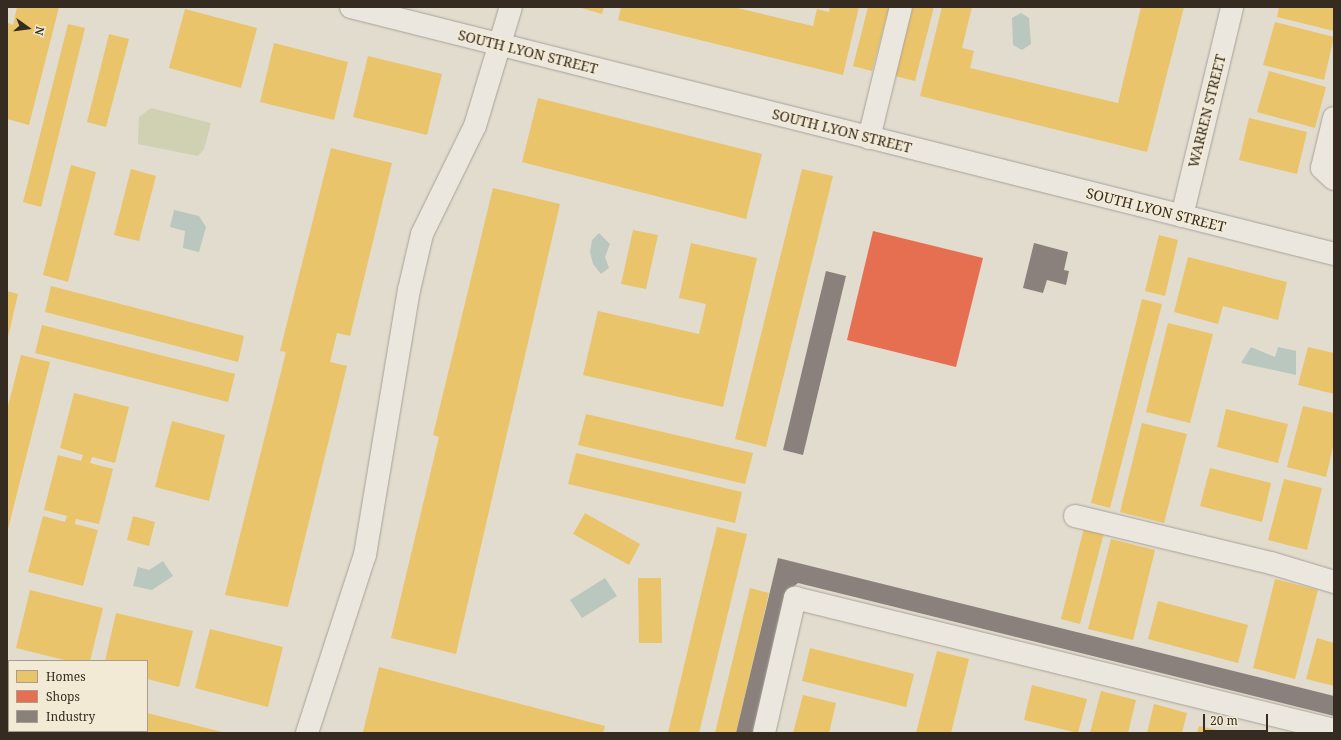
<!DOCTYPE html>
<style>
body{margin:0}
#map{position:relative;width:1341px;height:740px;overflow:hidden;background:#e2dcce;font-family:"Noto Serif",serif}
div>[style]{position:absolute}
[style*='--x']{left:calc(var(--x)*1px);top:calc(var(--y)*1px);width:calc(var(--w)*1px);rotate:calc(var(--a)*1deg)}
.green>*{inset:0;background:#d0d0b2}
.water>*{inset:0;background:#b9c7bf}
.homes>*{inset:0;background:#e9c46a}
.shops>*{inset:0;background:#e76f51}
.industry>*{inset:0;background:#8a817c}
.roads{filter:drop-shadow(0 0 1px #a7a197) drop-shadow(0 0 1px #a7a197)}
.minor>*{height:22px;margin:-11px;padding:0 11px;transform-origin:11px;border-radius:11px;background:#ebe7df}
span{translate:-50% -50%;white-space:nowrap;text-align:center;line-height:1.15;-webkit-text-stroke:4px #f2ead5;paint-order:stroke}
.street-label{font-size:14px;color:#362b20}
.frame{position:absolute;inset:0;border:8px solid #362b20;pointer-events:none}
.legend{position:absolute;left:8px;top:660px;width:140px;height:72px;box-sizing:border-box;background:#f2ead5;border:1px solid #a79e8d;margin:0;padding:5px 7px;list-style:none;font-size:12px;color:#362b20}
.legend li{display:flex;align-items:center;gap:8px;height:20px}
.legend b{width:20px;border:1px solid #a79e8d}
.north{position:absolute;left:8px;top:8px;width:40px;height:40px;-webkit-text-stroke:3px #f2ead5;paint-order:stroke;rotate:104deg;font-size:11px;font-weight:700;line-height:16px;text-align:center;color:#362b20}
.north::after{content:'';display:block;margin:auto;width:14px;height:18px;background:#362b20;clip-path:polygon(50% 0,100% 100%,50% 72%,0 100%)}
.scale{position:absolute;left:1203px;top:714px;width:65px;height:18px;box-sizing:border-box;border:2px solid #362b20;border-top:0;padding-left:5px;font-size:12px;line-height:14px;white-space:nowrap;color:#362b20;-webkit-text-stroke:3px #f2ead5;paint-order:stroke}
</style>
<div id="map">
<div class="green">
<i style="clip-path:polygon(151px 108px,211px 123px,204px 149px,198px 156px,138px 144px,139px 117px)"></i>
</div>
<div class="water">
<i style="clip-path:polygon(1021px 13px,1029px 18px,1031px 44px,1022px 50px,1013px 45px,1012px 18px)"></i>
<i style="clip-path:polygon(174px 210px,199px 216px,206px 227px,199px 252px,183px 248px,185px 231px,170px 227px)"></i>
<i style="clip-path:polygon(599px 233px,610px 244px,605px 257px,609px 268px,601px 274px,593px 264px,590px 252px,592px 240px)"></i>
<i style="clip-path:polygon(1251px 347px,1275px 357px,1278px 347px,1296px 351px,1296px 375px,1241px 363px)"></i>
<i style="clip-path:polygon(163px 561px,173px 576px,152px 590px,133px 586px,138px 567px,149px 570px)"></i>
<i style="clip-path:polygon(605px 578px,617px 596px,582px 618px,570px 600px)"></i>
</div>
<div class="homes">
<i style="clip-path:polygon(17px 7px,59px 7px,29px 125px,7px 119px,7px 28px,8px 23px,13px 25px)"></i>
<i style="clip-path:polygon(578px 7px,604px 7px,602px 14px)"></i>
<i style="clip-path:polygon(621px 7px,733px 7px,813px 26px,817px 9px,829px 12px,830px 7px,859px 7px,843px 75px,618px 20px)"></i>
<i style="clip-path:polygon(868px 7px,889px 7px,872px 71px,853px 66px)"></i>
<i style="clip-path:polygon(913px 7px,934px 7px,915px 81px,895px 76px)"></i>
<i style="clip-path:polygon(942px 7px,972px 7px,962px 48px,974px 51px,970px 68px,1118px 103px,1141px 7px,1184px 7px,1147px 152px,920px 96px)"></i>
<i style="clip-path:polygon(1279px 7px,1334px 7px,1334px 31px,1277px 17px)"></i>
<i style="clip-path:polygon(185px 9px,257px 28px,241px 88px,169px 68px)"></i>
<i style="clip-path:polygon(1275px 22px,1334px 37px,1324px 80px,1263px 65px)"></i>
<i style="clip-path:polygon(68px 24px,85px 28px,41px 207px,23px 202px)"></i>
<i style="clip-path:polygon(109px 34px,129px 39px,106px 127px,87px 122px)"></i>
<i style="clip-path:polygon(274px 43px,348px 62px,334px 120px,260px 102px)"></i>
<i style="clip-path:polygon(368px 56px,442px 74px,427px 135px,353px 117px)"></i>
<i style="clip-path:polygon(1269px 71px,1326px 87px,1315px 128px,1257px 112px)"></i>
<i style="clip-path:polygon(538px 98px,762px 154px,746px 219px,522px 162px)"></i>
<i style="clip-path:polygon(1249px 118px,1307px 132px,1297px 174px,1239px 160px)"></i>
<i style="clip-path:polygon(331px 148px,392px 163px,350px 336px,337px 333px,330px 362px,347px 366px,288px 607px,225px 595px,286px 352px,280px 351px)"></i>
<i style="clip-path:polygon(71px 165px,96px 172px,68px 282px,43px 275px)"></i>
<i style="clip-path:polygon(131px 169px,156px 176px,139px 241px,114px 235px)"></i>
<i style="clip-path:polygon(802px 169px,833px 176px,766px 447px,735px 439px)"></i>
<i style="clip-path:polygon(493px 188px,560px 204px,456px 654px,391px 638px,439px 437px,433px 435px)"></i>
<i style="clip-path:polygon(633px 230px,658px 235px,646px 289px,621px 284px)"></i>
<i style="clip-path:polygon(1159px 235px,1178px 240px,1165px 296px,1145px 291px)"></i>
<i style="clip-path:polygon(691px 243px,757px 258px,723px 407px,583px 375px,598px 311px,699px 334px,706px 304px,679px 298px)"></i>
<i style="clip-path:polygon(1188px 257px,1287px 282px,1278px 320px,1223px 306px,1218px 324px,1174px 312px)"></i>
<i style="clip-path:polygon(51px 286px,244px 336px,238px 362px,45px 312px)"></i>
<i style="clip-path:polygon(7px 291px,18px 294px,8px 337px,7px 336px)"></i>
<i style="clip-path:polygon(1142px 299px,1162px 304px,1110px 508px,1091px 503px)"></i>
<i style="clip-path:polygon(1168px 323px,1213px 334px,1190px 423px,1146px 412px)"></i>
<i style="clip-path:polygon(42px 325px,235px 374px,228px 402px,35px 353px)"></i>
<i style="clip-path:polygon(1308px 347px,1334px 353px,1334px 394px,1298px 385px)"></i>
<i style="clip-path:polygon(21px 355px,50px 362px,8px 529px,7px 410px)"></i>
<i style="clip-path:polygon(74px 393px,129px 407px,115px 463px,92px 457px,90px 463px,113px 469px,99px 524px,76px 519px,75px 524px,98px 530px,83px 586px,28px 572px,43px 516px,65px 522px,67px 516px,44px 510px,58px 455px,81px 461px,83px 455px,60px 448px)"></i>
<i style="clip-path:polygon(1303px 406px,1334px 413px,1334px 443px,1326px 477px,1287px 467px)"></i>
<i style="clip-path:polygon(1226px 409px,1288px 424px,1278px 463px,1217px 447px)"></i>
<i style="clip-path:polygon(586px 414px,753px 453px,745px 484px,578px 445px)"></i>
<i style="clip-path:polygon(172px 421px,225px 435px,209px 501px,155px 487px)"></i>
<i style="clip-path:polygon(1142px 423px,1187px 434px,1164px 523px,1120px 512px)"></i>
<i style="clip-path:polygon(576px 453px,742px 492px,735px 523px,568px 484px)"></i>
<i style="clip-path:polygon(1210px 468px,1271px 483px,1262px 522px,1200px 506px)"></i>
<i style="clip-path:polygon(1284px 479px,1322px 488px,1307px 550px,1268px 540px)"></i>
<i style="clip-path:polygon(585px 513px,640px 544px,629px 565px,573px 534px)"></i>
<i style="clip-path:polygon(133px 516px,155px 522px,149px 546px,127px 540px)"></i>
<i style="clip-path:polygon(717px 527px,747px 534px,699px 733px,668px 733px)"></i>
<i style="clip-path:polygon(1084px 528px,1104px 533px,1080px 624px,1061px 619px)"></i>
<i style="clip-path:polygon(1111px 539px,1155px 550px,1133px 640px,1088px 629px)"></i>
<i style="clip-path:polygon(638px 578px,661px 578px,662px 643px,639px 643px)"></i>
<i style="clip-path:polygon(1275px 579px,1318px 590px,1295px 679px,1253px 668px)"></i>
<i style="clip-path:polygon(750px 588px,769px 593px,736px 733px,715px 733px)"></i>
<i style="clip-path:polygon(30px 590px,103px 608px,90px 661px,68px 661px,16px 648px)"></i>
<i style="clip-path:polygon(1158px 601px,1248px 625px,1238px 663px,1148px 639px)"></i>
<i style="clip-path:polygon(116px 613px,193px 631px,179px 687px,147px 679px,147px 661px,105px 661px)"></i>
<i style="clip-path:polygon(210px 629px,283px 647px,268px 707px,195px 688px)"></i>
<i style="clip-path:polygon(1317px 638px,1334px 643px,1334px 686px,1306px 679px)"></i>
<i style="clip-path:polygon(810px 648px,914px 674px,906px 707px,802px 681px)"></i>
<i style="clip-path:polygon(937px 651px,969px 659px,951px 733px,916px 733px)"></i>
<i style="clip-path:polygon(379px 667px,605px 726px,603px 733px,363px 732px)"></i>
<i style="clip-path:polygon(7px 679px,9px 680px,9px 707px,7px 707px)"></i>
<i style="clip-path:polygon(1032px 685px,1087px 699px,1078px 733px,1024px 720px)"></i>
<i style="clip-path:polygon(1101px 691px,1136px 700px,1128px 733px,1090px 733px)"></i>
<i style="clip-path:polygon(803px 695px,836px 703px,829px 733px,793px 733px)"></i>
<i style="clip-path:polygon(1154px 704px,1187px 713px,1182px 733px,1147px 733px)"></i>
<i style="clip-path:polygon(147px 713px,222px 732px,222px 733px,107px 732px,147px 731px)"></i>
<i style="clip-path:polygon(1199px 726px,1225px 732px,1225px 733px,1197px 733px)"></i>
</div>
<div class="shops">
<i style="clip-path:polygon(873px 231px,983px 258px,956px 367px,847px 340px)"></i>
</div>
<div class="industry">
<i style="clip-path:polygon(1034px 243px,1068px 252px,1064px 270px,1069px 271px,1066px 285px,1047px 280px,1043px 293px,1023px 288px)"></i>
<i style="clip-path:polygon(826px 271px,846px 276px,803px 455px,783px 450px)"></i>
<i style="clip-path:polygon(778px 558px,1334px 696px,1334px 716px,798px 583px,791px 589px,757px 733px,736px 733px)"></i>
</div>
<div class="roads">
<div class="minor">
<i style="--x:351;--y:7;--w:1014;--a:14.1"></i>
<i style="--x:1334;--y:118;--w:51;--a:103.5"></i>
<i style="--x:1322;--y:168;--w:16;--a:43"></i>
<i style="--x:869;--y:138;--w:135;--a:-76.3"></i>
<i style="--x:1182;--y:216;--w:215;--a:-76.5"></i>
<i style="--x:1075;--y:516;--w:202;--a:13.5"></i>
<i style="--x:1271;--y:563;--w:66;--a:16.8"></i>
<i style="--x:307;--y:733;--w:187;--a:-72"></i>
<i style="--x:365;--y:555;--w:269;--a:-80.6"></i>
<i style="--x:409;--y:290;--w:57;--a:-76.9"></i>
<i style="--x:422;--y:234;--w:120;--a:-63.9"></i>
<i style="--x:475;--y:126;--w:124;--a:-73.2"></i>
<i style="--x:764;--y:733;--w:139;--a:-77.1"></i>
<i style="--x:795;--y:598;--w:555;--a:13.76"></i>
</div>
</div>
<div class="street-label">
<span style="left:528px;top:52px;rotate:14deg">SOUTH LYON STREET</span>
<span style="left:1207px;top:111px;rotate:-76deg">WARREN STREET</span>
<span style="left:842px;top:131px;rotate:14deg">SOUTH LYON STREET</span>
<span style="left:1156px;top:210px;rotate:14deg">SOUTH LYON STREET</span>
</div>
<div class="frame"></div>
<ul class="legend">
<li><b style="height:11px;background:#e9c46a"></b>Homes</li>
<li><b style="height:11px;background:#e76f51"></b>Shops</li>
<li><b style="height:11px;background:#8a817c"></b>Industry</li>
</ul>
<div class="north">N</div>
<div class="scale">20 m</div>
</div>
